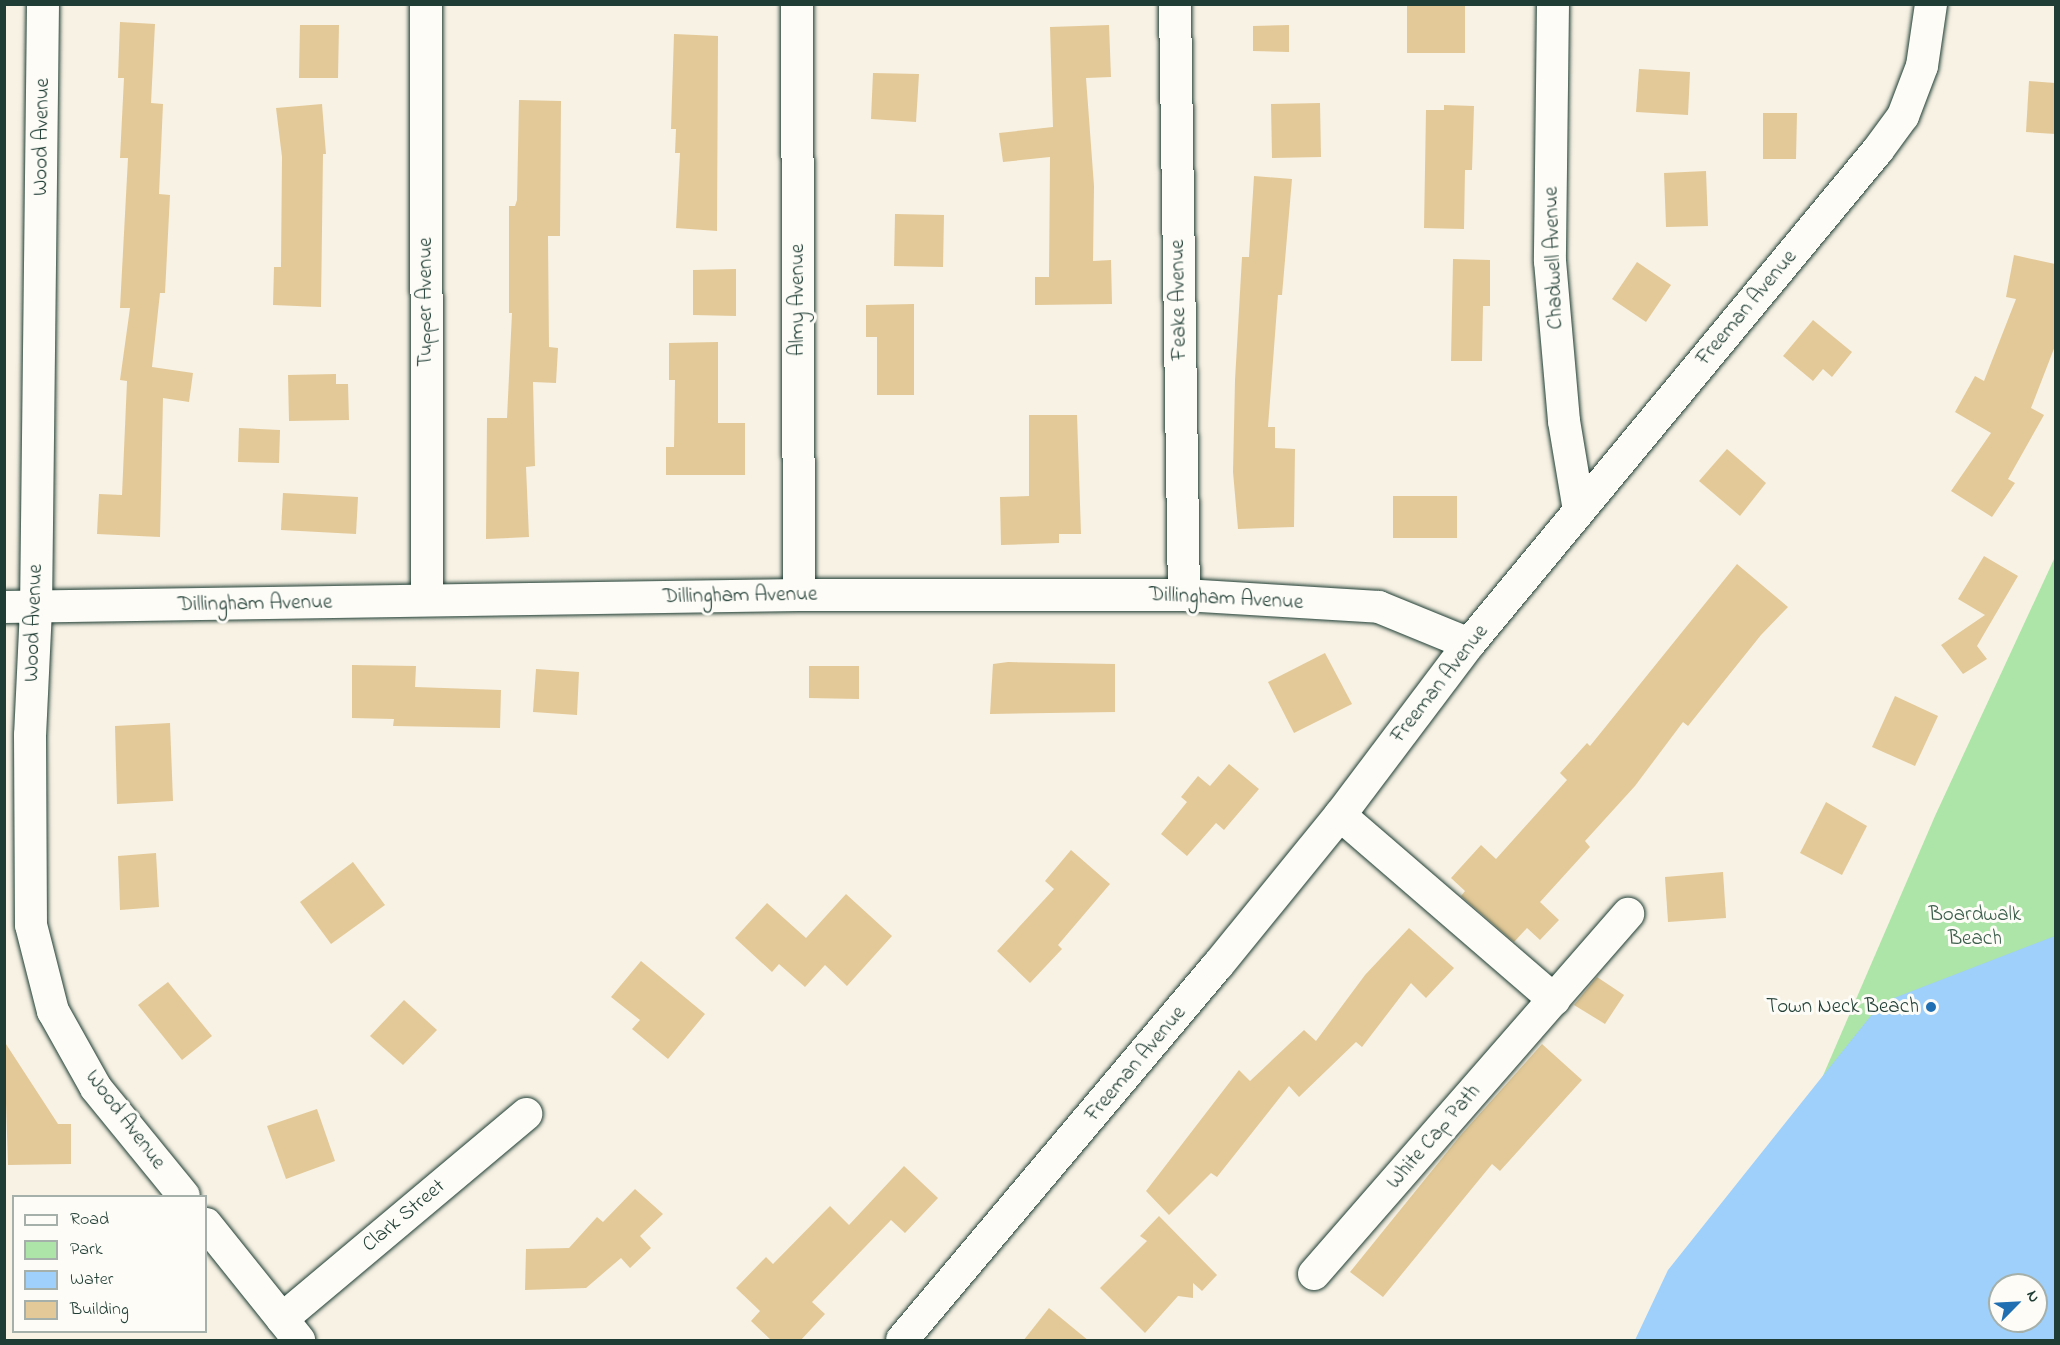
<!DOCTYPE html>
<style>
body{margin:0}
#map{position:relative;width:2060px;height:1345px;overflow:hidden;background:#f8f2e4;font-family:"Indie Flower",sans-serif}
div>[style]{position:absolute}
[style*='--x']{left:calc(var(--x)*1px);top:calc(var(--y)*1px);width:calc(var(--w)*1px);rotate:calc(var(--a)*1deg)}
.green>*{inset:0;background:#ade4a7}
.water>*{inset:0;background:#9ed0fb}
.building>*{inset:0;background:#e3c998}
.roads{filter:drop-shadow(0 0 2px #1f3d34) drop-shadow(0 0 2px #1f3d34)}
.street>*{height:32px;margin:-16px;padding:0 16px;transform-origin:16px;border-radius:16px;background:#fdfcf7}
.dots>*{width:16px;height:16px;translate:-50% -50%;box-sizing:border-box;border:3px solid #fdfcf7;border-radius:50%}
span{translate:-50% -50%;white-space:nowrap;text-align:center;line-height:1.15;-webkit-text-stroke:6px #fdfcf7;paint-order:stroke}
.street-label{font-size:21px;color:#1f3d34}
.park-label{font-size:21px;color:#3b5e4b}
.poi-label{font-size:21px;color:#1f3d34}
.right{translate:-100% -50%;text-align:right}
.frame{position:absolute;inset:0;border:6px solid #1f3d34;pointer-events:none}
.legend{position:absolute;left:12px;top:1195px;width:195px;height:138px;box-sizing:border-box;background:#fdfcf7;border:2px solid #a4b0a9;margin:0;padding:8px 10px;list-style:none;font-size:18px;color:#1f3d34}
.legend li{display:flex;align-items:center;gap:12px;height:30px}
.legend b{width:30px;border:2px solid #a4b0a9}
.north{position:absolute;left:1988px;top:1273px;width:60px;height:60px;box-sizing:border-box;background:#fdfcf7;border:2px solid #a4b0a9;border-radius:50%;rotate:66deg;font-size:16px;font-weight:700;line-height:24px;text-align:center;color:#1f3d34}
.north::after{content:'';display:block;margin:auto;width:21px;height:27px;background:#1f6fb2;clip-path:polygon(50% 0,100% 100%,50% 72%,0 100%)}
</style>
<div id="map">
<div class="green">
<i style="clip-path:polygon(2055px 557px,2055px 960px,1709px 1340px,1935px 816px)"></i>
</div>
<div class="water">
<i style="clip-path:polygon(evenodd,2055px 936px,2055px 1340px,1635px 1340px,1668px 1270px,1881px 1003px,2055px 936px,2000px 1285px,2036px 1285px,2036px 1321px,2000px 1321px,2000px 1285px)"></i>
</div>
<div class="building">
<i style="clip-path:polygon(1407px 4px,1465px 4px,1465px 53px,1407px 53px)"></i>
<i style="clip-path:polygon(120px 22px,155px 24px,151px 103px,163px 104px,159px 194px,170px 195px,165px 293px,160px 293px,152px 367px,193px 373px,189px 402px,163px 398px,160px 537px,97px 534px,99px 494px,122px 495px,127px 381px,120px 380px,130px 308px,120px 308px,128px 158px,120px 158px,124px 78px,118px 78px)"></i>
<i style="clip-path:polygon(300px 25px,339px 25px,338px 78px,299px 78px)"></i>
<i style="clip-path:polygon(1109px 25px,1111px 77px,1086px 78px,1094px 186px,1093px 261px,1111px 260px,1112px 304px,1035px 305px,1035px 277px,1049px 277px,1050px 157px,1003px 162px,999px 133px,1053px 127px,1050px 27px)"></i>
<i style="clip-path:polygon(1289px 25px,1289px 52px,1253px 51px,1253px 26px)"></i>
<i style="clip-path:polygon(674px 34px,718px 36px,717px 231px,676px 228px,680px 153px,675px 153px,676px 129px,671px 129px)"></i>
<i style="clip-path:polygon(1639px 69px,1690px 72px,1688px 115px,1636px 112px)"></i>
<i style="clip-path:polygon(873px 73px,919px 74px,916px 122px,871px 119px)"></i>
<i style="clip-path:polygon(2029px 81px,2055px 83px,2055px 134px,2026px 132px)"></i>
<i style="clip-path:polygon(519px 100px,561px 101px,560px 236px,548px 236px,549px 347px,558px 348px,556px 383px,533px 382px,535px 466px,526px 467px,529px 537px,486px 539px,487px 418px,507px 418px,512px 313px,509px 313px,509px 206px,515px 206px,517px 200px)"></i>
<i style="clip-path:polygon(1320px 103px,1321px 157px,1272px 158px,1271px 104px)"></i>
<i style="clip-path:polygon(322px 104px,326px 154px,323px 154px,321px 307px,273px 305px,274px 267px,281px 267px,282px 157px,276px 108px)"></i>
<i style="clip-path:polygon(1444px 105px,1474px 106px,1472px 170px,1465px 170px,1464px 229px,1424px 228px,1426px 110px,1444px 110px)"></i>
<i style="clip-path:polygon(1763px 113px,1797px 113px,1796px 159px,1763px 159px)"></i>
<i style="clip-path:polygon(1706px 171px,1708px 226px,1666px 227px,1664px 173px)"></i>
<i style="clip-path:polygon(1254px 176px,1292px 179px,1282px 295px,1278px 295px,1268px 427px,1275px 427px,1275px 448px,1295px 449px,1294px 527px,1238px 529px,1233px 472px,1235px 380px,1242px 257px,1249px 257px)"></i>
<i style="clip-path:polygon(895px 214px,944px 215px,943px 267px,894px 266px)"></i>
<i style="clip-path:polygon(2014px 255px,2055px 264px,2055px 346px,2031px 408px,2044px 415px,2008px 479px,2015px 483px,1992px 517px,1951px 491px,1991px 433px,1955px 412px,1975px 376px,1984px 381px,2016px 299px,2006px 297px)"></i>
<i style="clip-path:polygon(1453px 259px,1490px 260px,1490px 306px,1483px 306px,1482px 361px,1451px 361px)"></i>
<i style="clip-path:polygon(1637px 262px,1671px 285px,1646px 322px,1612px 299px)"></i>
<i style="clip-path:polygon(736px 269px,736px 316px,693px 315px,693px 270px)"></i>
<i style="clip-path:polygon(914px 304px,914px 395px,877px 395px,877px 337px,866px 337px,866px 305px)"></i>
<i style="clip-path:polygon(1813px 320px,1852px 352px,1832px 377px,1823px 369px,1813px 381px,1783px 356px)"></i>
<i style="clip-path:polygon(718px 342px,718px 423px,745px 423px,745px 475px,666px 475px,666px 447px,674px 447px,675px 380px,669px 380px,669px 343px)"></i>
<i style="clip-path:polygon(336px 374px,336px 384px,348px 384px,349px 420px,289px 421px,288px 375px)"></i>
<i style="clip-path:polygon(1029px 415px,1077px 415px,1081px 534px,1059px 534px,1059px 543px,1001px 545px,1000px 497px,1029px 496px)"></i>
<i style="clip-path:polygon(239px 428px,280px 430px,279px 463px,238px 462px)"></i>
<i style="clip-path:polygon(1727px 449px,1766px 483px,1740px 516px,1699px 481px)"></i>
<i style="clip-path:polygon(283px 493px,358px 497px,356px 534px,281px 530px)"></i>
<i style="clip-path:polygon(1393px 496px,1457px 496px,1457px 538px,1393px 538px)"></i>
<i style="clip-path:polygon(1984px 556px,2018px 576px,1977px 646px,1987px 659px,1963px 674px,1941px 645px,1985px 615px,1958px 599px)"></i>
<i style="clip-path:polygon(1737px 564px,1788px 607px,1761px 635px,1688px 726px,1683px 722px,1635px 786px,1585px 841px,1590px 847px,1540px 902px,1559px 920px,1540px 940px,1527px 928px,1514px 942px,1461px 896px,1465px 891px,1451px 878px,1481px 845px,1496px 859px,1567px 780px,1560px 773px,1587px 743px,1590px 746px)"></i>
<i style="clip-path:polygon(1325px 653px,1352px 704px,1294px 733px,1268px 682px)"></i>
<i style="clip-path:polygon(1008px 662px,1115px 664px,1115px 712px,990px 714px,993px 664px)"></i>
<i style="clip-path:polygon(352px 665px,416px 666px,415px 687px,501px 690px,500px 728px,393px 726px,394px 719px,352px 718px)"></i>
<i style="clip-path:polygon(809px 666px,859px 666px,859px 699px,809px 698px)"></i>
<i style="clip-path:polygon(536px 669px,579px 672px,577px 715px,533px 712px)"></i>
<i style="clip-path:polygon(1895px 696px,1938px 716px,1915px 766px,1872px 747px)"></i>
<i style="clip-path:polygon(170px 723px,173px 801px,117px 804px,115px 726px)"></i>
<i style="clip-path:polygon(1229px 764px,1259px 789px,1224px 830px,1216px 823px,1187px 856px,1161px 834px,1187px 802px,1181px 797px,1198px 776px,1210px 786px)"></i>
<i style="clip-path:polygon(1826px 802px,1867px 826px,1842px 875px,1800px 853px)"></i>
<i style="clip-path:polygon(1071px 850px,1110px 884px,1058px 945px,1062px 949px,1030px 983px,997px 951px,1054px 889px,1045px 881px)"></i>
<i style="clip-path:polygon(156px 853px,159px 907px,120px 910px,118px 856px)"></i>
<i style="clip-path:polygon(353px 862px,385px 905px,331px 944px,300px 902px)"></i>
<i style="clip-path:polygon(1723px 872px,1726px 918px,1668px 922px,1665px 877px)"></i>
<i style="clip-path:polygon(846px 894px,892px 936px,847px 986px,825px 965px,805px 987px,779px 964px,772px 972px,735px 938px,767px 903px,806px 938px)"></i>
<i style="clip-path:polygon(1409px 928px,1454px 968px,1426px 998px,1411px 983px,1362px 1047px,1356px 1042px,1299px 1097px,1289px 1086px,1217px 1177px,1211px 1173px,1169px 1215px,1146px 1191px,1239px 1070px,1250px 1081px,1304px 1030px,1316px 1041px,1365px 975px)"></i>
<i style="clip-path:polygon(641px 961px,705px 1014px,668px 1059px,632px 1029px,640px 1020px,611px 997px)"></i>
<i style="clip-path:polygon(1597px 977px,1624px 995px,1605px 1024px,1574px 1005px)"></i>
<i style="clip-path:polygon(168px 982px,212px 1036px,182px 1060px,138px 1005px)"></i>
<i style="clip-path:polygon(404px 1000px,437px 1030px,403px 1065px,370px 1036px)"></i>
<i style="clip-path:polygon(4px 1041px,58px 1124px,71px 1124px,71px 1164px,8px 1165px)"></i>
<i style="clip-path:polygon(1542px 1044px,1582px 1080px,1500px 1171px,1492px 1164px,1383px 1297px,1350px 1272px,1460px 1136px)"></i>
<i style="clip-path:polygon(317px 1109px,335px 1161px,286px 1179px,267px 1126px)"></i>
<i style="clip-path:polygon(904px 1166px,938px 1198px,905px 1233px,891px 1220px,812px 1302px,825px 1314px,800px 1341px,772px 1341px,751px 1321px,760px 1311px,736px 1288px,766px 1257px,773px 1264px,830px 1206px,849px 1225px)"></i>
<i style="clip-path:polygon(635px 1189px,663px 1214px,640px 1236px,651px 1248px,630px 1268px,621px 1258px,586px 1288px,525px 1290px,526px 1249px,569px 1248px,597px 1217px,603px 1222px)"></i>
<i style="clip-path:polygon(1159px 1216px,1217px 1275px,1202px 1291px,1193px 1283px,1193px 1298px,1178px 1296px,1145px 1333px,1100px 1288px,1147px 1241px,1140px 1236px)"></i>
<i style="clip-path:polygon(1049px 1308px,1089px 1341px,1023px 1341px)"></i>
</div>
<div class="roads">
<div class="street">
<i style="--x:43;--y:4;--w:605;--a:90.66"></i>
<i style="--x:36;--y:609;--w:126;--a:92.7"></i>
<i style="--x:30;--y:735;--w:190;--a:89.7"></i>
<i style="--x:31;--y:925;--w:89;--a:75.7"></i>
<i style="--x:53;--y:1011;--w:88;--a:60.8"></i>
<i style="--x:96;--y:1088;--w:139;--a:50.8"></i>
<i style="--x:426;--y:4;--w:596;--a:89.9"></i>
<i style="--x:797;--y:4;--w:591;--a:89.81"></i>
<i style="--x:1175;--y:4;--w:591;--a:89.13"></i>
<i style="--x:1553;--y:4;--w:257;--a:90.7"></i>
<i style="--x:1550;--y:261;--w:161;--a:85"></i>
<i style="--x:1564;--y:421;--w:91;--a:80.5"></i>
<i style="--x:4;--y:607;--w:795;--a:-0.86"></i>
<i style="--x:799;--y:595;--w:385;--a:0"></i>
<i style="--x:1184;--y:595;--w:195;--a:3.5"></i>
<i style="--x:1379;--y:607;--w:97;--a:22.3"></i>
<i style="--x:1340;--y:815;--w:283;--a:40.8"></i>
<i style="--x:206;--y:1224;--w:149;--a:51.3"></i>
<i style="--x:1314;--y:1274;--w:478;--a:-48.9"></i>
<i style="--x:282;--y:1319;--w:319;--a:-40"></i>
<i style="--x:902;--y:1340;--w:490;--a:-49.9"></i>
<i style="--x:1218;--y:965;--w:193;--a:-50.9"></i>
<i style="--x:1340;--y:815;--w:214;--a:-53"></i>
<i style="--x:1469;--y:644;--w:641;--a:-50.38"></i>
<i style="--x:1878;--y:150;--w:42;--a:-53.7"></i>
<i style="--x:1903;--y:116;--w:53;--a:-69.2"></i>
<i style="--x:1922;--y:66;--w:63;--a:-81.7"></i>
</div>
</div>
<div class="dots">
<i style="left:1931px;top:1007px;background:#1f6fb2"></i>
</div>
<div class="street-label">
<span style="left:42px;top:137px;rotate:-89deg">Wood Avenue</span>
<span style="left:1554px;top:258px;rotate:-92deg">Chadwell Avenue</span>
<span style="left:798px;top:300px;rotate:-90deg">Almy Avenue</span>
<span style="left:1179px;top:300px;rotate:-91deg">Feake Avenue</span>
<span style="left:426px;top:302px;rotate:-90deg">Tupper Avenue</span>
<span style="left:1747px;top:308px;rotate:-50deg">Freeman Avenue</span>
<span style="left:740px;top:596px;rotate:-1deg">Dillingham Avenue</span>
<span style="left:1226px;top:599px;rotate:3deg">Dillingham Avenue</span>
<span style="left:255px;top:604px;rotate:-1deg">Dillingham Avenue</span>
<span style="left:34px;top:623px;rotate:-88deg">Wood Avenue</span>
<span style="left:1440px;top:684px;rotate:-52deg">Freeman Avenue</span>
<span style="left:1136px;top:1064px;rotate:-50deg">Freeman Avenue</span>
<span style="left:125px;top:1120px;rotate:53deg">Wood Avenue</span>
<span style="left:1434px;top:1137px;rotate:-49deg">White Cap Path</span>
<span style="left:404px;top:1216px;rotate:-40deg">Clark Street</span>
</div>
<div class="park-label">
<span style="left:1975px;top:927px">Boardwalk<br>Beach</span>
</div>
<div class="poi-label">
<span class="right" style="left:1919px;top:1007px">Town Neck Beach</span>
</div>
<div class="frame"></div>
<ul class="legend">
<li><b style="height:8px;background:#fdfcf7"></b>Road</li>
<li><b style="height:16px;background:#ade4a7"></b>Park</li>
<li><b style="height:16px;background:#9ed0fb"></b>Water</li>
<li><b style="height:16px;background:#e3c998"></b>Building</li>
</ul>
<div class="north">N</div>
</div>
